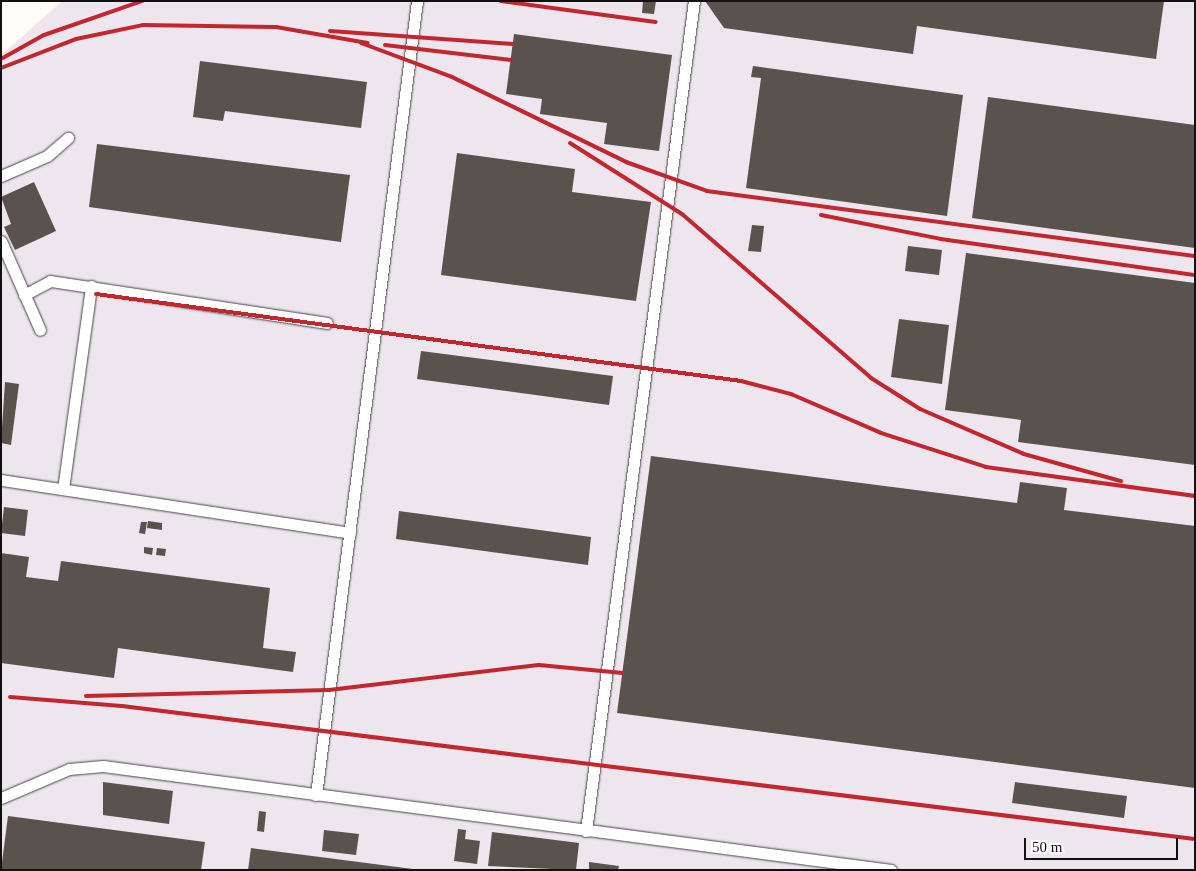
<!DOCTYPE html>
<style>
body{margin:0}
#map{position:relative;width:1196px;height:871px;overflow:hidden;background:#fffdf5;font-family:Georgia,serif}
div>[style]{position:absolute}
[style*='--x']{left:calc(var(--x)*1px);top:calc(var(--y)*1px);width:calc(var(--w)*1px);rotate:calc(var(--a)*1deg)}
.industrial>*{inset:0;background:#eee6ef}
.building>*{inset:0;background:#5a524d}
.roads{filter:drop-shadow(0 0 1px #444) drop-shadow(0 0 1px #444)}
.service>*{height:11px;margin:-5.5px;padding:0 5.5px;transform-origin:5.5px;border-radius:5.5px;background:#fff}
.rail>*{height:4px;margin:-2px;padding:0 2px;transform-origin:2px;border-radius:2px;background:#c4262e}
span{translate:-50% -50%;white-space:nowrap;text-align:center;line-height:1.15;-webkit-text-stroke:5px #fff;paint-order:stroke}
.frame{position:absolute;inset:0;border:2px solid #111;pointer-events:none}
.scale{position:absolute;left:1024px;top:838px;width:154px;height:22px;box-sizing:border-box;border:2px solid #111;border-top:0;padding-left:6px;font-size:15px;line-height:18px;white-space:nowrap;color:#111;-webkit-text-stroke:4px #fff;paint-order:stroke}
</style>
<div id="map">
<div class="industrial">
<i style="clip-path:polygon(62px 1px,1195px 1px,1195px 870px,1px 870px,1px 55px)"></i>
</div>
<div class="building">
<i style="clip-path:polygon(643px 1px,656px 1px,654px 14px,642px 13px)"></i>
<i style="clip-path:polygon(705px 1px,1164px 1px,1156px 59px,917px 26px,913px 54px,724px 28px)"></i>
<i style="clip-path:polygon(514px 34px,672px 55px,659px 151px,604px 144px,607px 123px,540px 114px,542px 99px,506px 94px)"></i>
<i style="clip-path:polygon(200px 61px,367px 82px,361px 128px,225px 111px,223px 121px,193px 117px)"></i>
<i style="clip-path:polygon(753px 66px,963px 95px,947px 216px,746px 188px,761px 78px,751px 77px)"></i>
<i style="clip-path:polygon(988px 97px,1195px 125px,1195px 248px,972px 218px)"></i>
<i style="clip-path:polygon(97px 144px,350px 175px,341px 242px,89px 207px)"></i>
<i style="clip-path:polygon(457px 153px,575px 169px,572px 192px,651px 202px,636px 301px,441px 275px)"></i>
<i style="clip-path:polygon(34px 182px,56px 231px,15px 250px,4px 227px,11px 224px,1px 197px)"></i>
<i style="clip-path:polygon(752px 225px,764px 226px,761px 252px,748px 251px)"></i>
<i style="clip-path:polygon(908px 246px,942px 250px,939px 275px,905px 271px)"></i>
<i style="clip-path:polygon(966px 253px,1195px 283px,1195px 465px,1018px 442px,1021px 420px,945px 410px)"></i>
<i style="clip-path:polygon(899px 319px,949px 325px,942px 384px,891px 377px)"></i>
<i style="clip-path:polygon(421px 351px,613px 376px,609px 405px,417px 379px)"></i>
<i style="clip-path:polygon(5px 382px,19px 384px,11px 445px,1px 443px)"></i>
<i style="clip-path:polygon(651px 456px,1017px 503px,1020px 482px,1067px 488px,1064px 510px,1195px 526px,1195px 788px,617px 713px)"></i>
<i style="clip-path:polygon(4px 507px,28px 510px,25px 536px,1px 533px)"></i>
<i style="clip-path:polygon(399px 511px,591px 537px,588px 565px,396px 539px)"></i>
<i style="clip-path:polygon(148px 521px,162px 523px,162px 530px,147px 528px)"></i>
<i style="clip-path:polygon(141px 522px,147px 522px,145px 534px,139px 533px)"></i>
<i style="clip-path:polygon(144px 547px,153px 548px,152px 555px,144px 553px)"></i>
<i style="clip-path:polygon(157px 548px,166px 549px,165px 556px,156px 555px)"></i>
<i style="clip-path:polygon(1px 553px,29px 557px,26px 577px,58px 581px,61px 561px,270px 588px,263px 648px,296px 652px,293px 672px,118px 648px,114px 678px,1px 663px)"></i>
<i style="clip-path:polygon(103px 782px,173px 791px,169px 824px,103px 815px)"></i>
<i style="clip-path:polygon(1015px 782px,1127px 796px,1124px 818px,1012px 803px)"></i>
<i style="clip-path:polygon(259px 811px,266px 812px,264px 832px,257px 831px)"></i>
<i style="clip-path:polygon(8px 816px,205px 842px,201px 870px,1px 870px)"></i>
<i style="clip-path:polygon(458px 829px,466px 830px,465px 839px,480px 841px,477px 864px,454px 861px)"></i>
<i style="clip-path:polygon(324px 830px,359px 834px,356px 855px,322px 851px)"></i>
<i style="clip-path:polygon(492px 832px,579px 843px,576px 870px,488px 866px)"></i>
<i style="clip-path:polygon(251px 848px,413px 869px,413px 870px,248px 870px)"></i>
<i style="clip-path:polygon(589px 862px,619px 866px,618px 870px,589px 870px)"></i>
</div>
<div class="roads">
<div class="service">
<i style="--x:1;--y:176;--w:50;--a:-23.5"></i>
<i style="--x:47;--y:156;--w:28;--a:-41"></i>
<i style="--x:1;--y:241;--w:97;--a:66.3"></i>
<i style="--x:24;--y:295;--w:30;--a:-28"></i>
<i style="--x:50;--y:281;--w:280;--a:8.6"></i>
<i style="--x:1;--y:480;--w:353;--a:8.6"></i>
<i style="--x:63;--y:489;--w:205;--a:-82.1"></i>
<i style="--x:316;--y:795;--w:800;--a:-82.75"></i>
<i style="--x:1;--y:798;--w:74;--a:-23.1"></i>
<i style="--x:69;--y:769;--w:34;--a:-5"></i>
<i style="--x:103;--y:766;--w:795;--a:7.52"></i>
<i style="--x:586;--y:831;--w:837;--a:-82.59"></i>
</div>
</div>
<div class="rail">
<i style="--x:501;--y:1;--w:156;--a:7.7"></i>
<i style="--x:330;--y:31;--w:183;--a:4.1"></i>
<i style="--x:361;--y:43;--w:97;--a:20.5"></i>
<i style="--x:452;--y:77;--w:194;--a:26"></i>
<i style="--x:626;--y:162;--w:86;--a:19.7"></i>
<i style="--x:707;--y:191;--w:492;--a:7.6"></i>
<i style="--x:385;--y:45;--w:127;--a:6.8"></i>
<i style="--x:1;--y:59;--w:49;--a:-29.2"></i>
<i style="--x:44;--y:35;--w:104;--a:-19.1"></i>
<i style="--x:1;--y:68;--w:80;--a:-21.1"></i>
<i style="--x:76;--y:39;--w:68;--a:-11.8"></i>
<i style="--x:143;--y:25;--w:133;--a:0.9"></i>
<i style="--x:276;--y:27;--w:93;--a:9.9"></i>
<i style="--x:570;--y:143;--w:133;--a:32.4"></i>
<i style="--x:682;--y:214;--w:250;--a:40.9"></i>
<i style="--x:871;--y:378;--w:58;--a:32.3"></i>
<i style="--x:920;--y:409;--w:113;--a:23.4"></i>
<i style="--x:1024;--y:454;--w:101;--a:15.6"></i>
<i style="--x:821;--y:215;--w:122;--a:11.3"></i>
<i style="--x:941;--y:239;--w:257;--a:8.1"></i>
<i style="--x:96;--y:294;--w:651;--a:7.68"></i>
<i style="--x:741;--y:381;--w:52;--a:14.6"></i>
<i style="--x:791;--y:394;--w:98;--a:23.4"></i>
<i style="--x:881;--y:433;--w:110;--a:17.9"></i>
<i style="--x:986;--y:467;--w:211;--a:7.9"></i>
<i style="--x:86;--y:696;--w:243;--a:-1.4"></i>
<i style="--x:329;--y:690;--w:211;--a:-6.8"></i>
<i style="--x:539;--y:665;--w:84;--a:5.4"></i>
<i style="--x:10;--y:697;--w:112;--a:4.6"></i>
<i style="--x:122;--y:706;--w:1081;--a:7.07"></i>
</div>
<div class="frame"></div>
<div class="scale">50 m</div>
</div>
